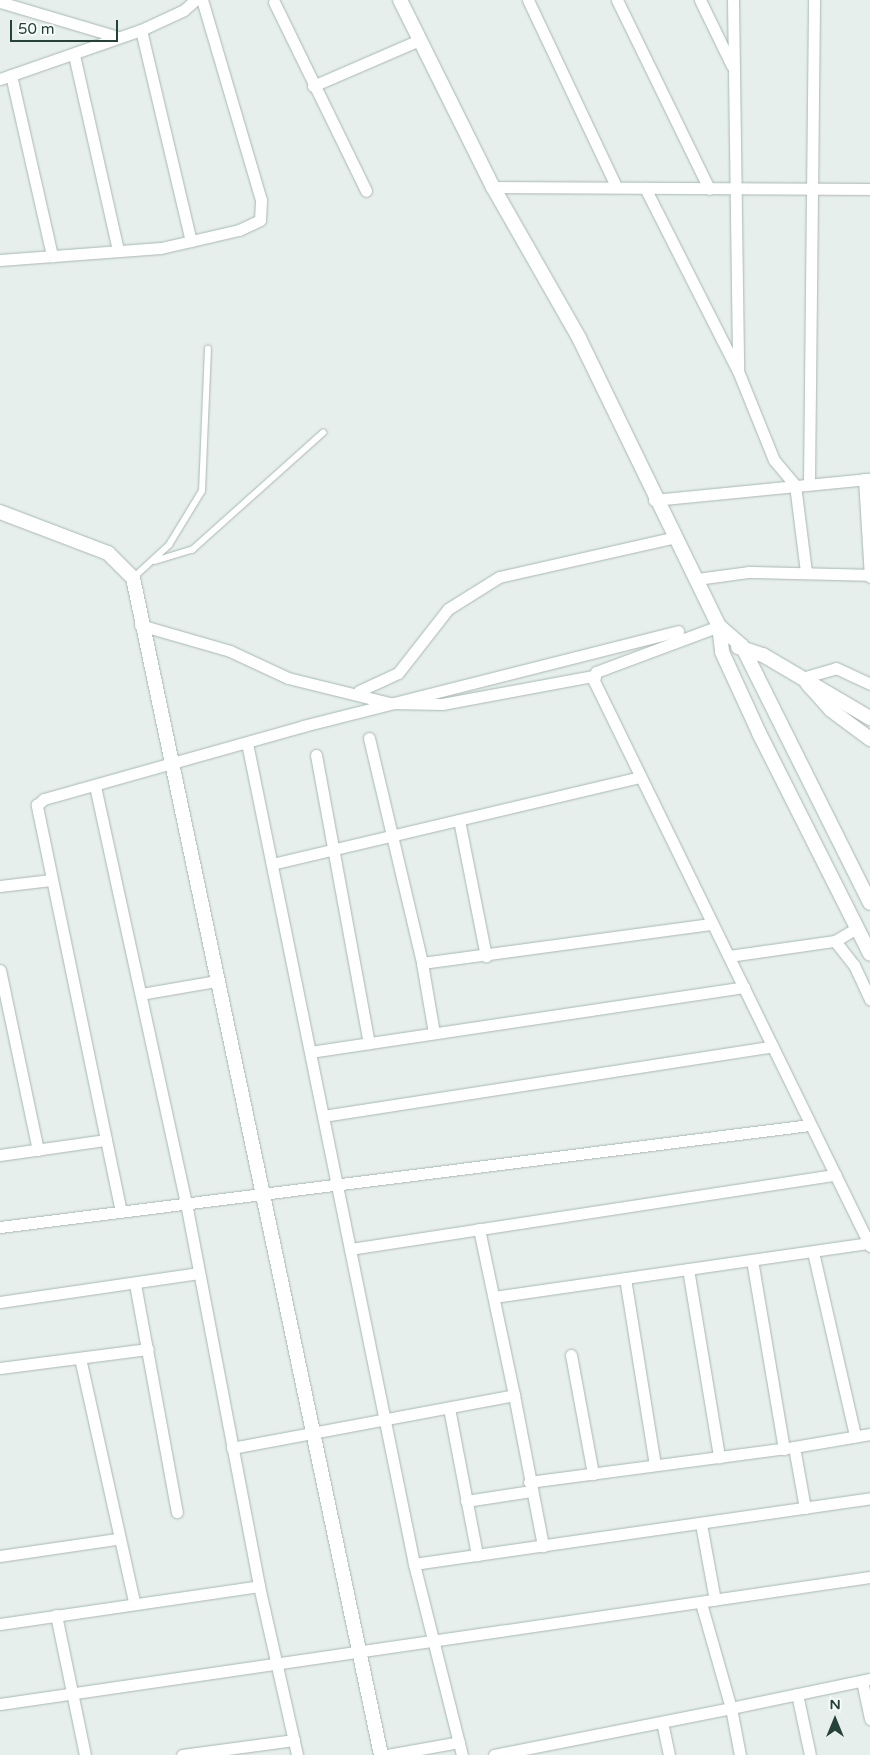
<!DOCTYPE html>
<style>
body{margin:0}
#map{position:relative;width:870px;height:1755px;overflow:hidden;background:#e6efeb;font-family:"Varela Round",sans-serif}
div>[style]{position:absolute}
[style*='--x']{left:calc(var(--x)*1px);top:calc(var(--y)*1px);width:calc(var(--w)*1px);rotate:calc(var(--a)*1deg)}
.roads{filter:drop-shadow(0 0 1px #a8b8b2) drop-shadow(0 0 1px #a8b8b2)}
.service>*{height:5.5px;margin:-2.75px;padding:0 2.75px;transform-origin:2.75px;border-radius:2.75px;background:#fff}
.minor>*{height:11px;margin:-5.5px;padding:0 5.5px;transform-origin:5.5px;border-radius:5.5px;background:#fff}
.tertiary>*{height:14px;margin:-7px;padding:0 7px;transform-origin:7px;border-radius:7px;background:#fff}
span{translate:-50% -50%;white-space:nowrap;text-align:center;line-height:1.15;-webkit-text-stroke:4px #f7fbf9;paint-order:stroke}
.north{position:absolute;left:810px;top:1695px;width:50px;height:50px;-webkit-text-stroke:4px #f7fbf9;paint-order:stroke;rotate:0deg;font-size:14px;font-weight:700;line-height:20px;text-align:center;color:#24423a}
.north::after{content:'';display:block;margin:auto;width:18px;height:22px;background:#24423a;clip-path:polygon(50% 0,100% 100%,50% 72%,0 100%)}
.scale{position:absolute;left:10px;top:20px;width:108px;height:22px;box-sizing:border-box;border:2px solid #24423a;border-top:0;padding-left:6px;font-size:15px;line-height:18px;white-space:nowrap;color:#24423a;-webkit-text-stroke:4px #f7fbf9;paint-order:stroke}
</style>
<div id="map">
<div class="roads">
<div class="service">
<i style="--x:155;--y:561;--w:39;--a:-17"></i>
<i style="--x:192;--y:550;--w:176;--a:-41.8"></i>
<i style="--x:133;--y:578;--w:49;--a:-42.5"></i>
<i style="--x:169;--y:545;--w:63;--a:-58.6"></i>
<i style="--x:202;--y:491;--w:142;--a:-87.6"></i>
</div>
<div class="minor">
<i style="--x:528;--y:0;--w:206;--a:64.7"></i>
<i style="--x:617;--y:0;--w:210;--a:64"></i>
<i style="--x:700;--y:0;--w:73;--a:64.1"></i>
<i style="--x:733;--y:0;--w:368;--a:89.2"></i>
<i style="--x:0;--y:2;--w:123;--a:16.5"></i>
<i style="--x:274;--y:2;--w:210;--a:64"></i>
<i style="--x:141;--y:30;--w:217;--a:76.7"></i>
<i style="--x:74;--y:55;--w:201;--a:77.3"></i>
<i style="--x:11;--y:75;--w:186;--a:77.2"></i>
<i style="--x:0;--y:79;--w:149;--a:-19.2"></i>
<i style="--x:141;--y:30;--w:47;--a:-24.9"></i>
<i style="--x:184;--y:10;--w:15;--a:-42"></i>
<i style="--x:313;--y:86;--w:113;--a:-23.4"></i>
<i style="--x:493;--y:187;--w:377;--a:0.3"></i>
<i style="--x:645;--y:188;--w:205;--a:63.1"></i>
<i style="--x:738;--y:371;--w:96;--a:68"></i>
<i style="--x:774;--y:460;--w:33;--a:50"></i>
<i style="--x:795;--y:485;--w:88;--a:82.8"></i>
<i style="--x:0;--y:260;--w:161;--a:-4.3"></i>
<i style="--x:161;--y:248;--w:80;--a:-13"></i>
<i style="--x:239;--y:230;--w:23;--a:-25"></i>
<i style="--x:260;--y:220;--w:20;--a:-87"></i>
<i style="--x:261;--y:200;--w:209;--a:-106.4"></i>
<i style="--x:864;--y:479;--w:98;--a:86.5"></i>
<i style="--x:809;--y:481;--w:481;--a:-89.4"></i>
<i style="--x:654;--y:500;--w:217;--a:-5.6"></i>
<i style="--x:697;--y:579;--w:51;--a:-7.8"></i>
<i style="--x:748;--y:572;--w:122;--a:1.4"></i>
<i style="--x:140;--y:625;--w:94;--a:16.1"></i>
<i style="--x:230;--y:651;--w:64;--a:25"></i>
<i style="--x:288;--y:678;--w:105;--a:13.8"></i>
<i style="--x:390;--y:703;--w:52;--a:1.1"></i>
<i style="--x:442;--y:704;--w:154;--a:-10.5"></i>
<i style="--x:719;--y:626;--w:131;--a:159.5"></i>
<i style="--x:596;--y:672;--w:9;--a:103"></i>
<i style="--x:594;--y:681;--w:629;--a:63.96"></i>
<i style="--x:802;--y:678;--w:35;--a:-16"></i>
<i style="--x:836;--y:668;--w:38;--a:25"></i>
<i style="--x:359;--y:691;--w:43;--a:-24.8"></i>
<i style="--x:398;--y:673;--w:81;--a:-52"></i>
<i style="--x:448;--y:609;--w:60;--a:-32.1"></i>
<i style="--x:499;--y:577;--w:181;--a:-12.7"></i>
<i style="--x:369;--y:738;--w:231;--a:76.7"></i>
<i style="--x:422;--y:963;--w:293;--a:-7.7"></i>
<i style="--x:247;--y:743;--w:838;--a:78.5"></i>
<i style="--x:414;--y:1564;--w:197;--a:75.9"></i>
<i style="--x:316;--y:755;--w:293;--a:79.6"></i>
<i style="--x:95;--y:786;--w:427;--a:77.7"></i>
<i style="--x:186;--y:1203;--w:390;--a:79.2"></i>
<i style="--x:259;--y:1586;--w:173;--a:77.3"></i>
<i style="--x:459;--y:820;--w:139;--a:78.8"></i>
<i style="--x:272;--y:864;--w:377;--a:-13.3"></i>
<i style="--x:0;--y:886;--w:51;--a:-6.7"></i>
<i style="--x:835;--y:941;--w:26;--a:-31"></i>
<i style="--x:729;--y:956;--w:107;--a:-8.1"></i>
<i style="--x:835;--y:941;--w:31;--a:52"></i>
<i style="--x:854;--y:965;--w:38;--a:65"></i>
<i style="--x:422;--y:963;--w:71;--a:80.3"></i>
<i style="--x:0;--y:970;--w:184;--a:78.1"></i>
<i style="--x:141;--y:994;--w:76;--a:-9.8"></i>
<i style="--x:310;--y:1052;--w:439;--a:-8.5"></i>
<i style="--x:323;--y:1116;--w:455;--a:-8.8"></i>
<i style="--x:0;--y:1155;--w:107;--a:-8.1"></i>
<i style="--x:121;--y:1212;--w:416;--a:-101.7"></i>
<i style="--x:37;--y:805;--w:9;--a:-41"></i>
<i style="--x:44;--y:799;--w:269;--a:-15.7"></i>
<i style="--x:303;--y:726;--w:387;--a:-14.2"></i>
<i style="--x:0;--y:1227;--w:816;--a:-7.18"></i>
<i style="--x:479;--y:1229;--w:170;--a:78.1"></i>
<i style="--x:350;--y:1249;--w:491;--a:-8.7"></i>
<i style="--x:813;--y:1252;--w:189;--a:77.1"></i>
<i style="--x:752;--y:1260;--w:192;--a:80.4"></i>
<i style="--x:688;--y:1269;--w:191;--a:80.6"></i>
<i style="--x:625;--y:1278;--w:189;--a:80.9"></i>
<i style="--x:135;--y:1284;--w:232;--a:79.6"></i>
<i style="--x:494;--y:1297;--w:379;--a:-8.2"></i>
<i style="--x:0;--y:1302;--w:201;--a:-8.3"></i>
<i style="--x:571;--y:1355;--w:121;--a:79.5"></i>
<i style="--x:80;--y:1358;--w:250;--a:77.5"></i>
<i style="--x:0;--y:1368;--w:149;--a:-7.3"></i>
<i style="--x:449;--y:1408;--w:150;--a:79.2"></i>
<i style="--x:794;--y:1447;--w:77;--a:-9.7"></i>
<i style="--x:232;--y:1448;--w:287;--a:-10.6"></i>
<i style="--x:514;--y:1395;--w:154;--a:79.1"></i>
<i style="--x:529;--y:1482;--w:267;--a:-7.5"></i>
<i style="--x:794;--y:1447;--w:62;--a:79.8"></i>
<i style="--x:466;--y:1501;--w:66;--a:-8.7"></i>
<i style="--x:701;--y:1524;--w:77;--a:79.6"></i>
<i style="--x:0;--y:1556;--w:118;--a:-8.3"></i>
<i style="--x:414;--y:1564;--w:461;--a:-8.2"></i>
<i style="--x:701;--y:1603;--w:109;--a:74.1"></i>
<i style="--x:731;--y:1708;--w:142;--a:-11.8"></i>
<i style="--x:56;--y:1615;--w:143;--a:78.3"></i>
<i style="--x:0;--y:1624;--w:262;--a:-8.3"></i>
<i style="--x:862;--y:1681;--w:39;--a:78"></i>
<i style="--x:797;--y:1694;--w:62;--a:78"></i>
<i style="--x:0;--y:1704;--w:879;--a:-8.31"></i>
<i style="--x:662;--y:1722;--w:34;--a:78"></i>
<i style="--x:182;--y:1755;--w:113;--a:-7.6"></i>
<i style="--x:387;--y:1755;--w:73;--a:-10.2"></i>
<i style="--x:494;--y:1755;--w:242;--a:-11.2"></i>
<i style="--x:731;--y:1708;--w:48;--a:79.2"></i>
</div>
<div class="tertiary">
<i style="--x:400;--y:0;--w:209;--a:63.6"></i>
<i style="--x:493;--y:187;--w:174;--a:60.3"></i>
<i style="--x:579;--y:338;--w:320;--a:64.1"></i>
<i style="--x:719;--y:626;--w:26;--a:83"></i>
<i style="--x:722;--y:652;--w:89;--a:65.4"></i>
<i style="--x:759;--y:733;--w:247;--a:63.3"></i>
<i style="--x:0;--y:512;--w:116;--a:20.8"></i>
<i style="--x:108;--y:553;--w:35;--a:45"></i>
<i style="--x:133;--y:578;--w:1203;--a:78.1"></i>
<i style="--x:719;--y:626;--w:30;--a:41"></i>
<i style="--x:742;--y:646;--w:287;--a:63.5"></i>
<i style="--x:738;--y:647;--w:26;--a:18"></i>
<i style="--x:763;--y:655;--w:124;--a:30.5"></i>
<i style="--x:807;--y:683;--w:36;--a:48"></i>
<i style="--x:831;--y:710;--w:49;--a:36.6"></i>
</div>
</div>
<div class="north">N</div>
<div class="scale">50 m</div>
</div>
